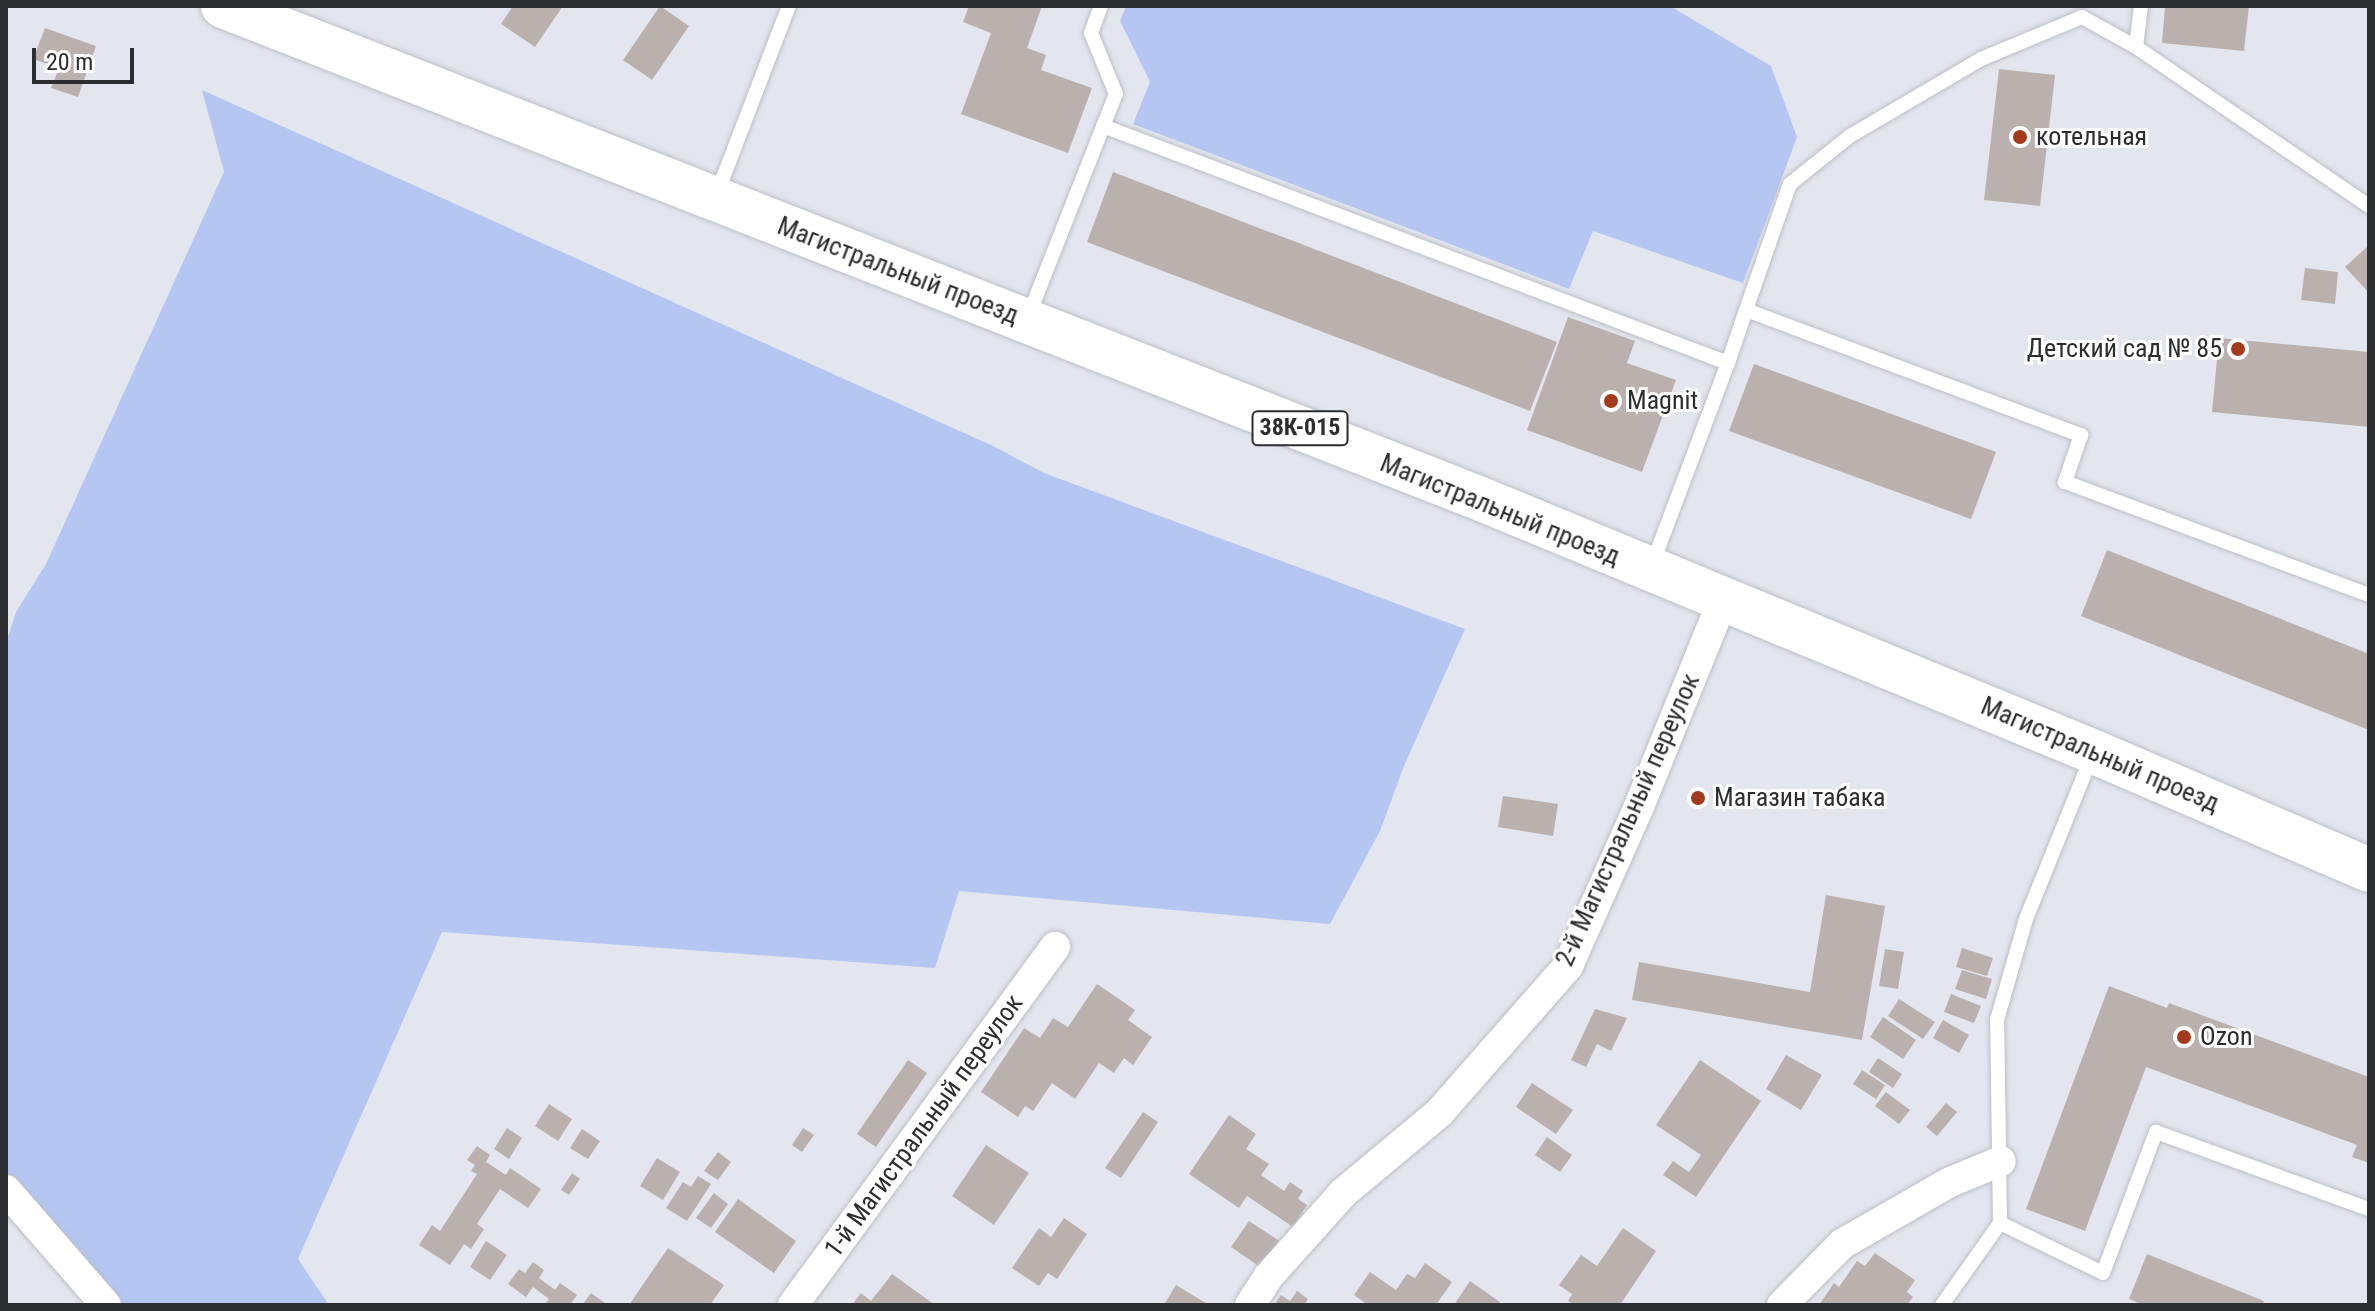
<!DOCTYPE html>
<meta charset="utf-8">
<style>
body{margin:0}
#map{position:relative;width:2375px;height:1311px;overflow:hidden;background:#e3e6ee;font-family:"Roboto Condensed",sans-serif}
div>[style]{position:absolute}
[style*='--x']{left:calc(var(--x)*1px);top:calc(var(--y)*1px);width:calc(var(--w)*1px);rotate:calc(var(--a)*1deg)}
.green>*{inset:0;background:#b5c6f3}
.building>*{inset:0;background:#bab1ae}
.roads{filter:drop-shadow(0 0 2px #bbbec6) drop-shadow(0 0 2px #bbbec6)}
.service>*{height:14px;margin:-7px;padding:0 7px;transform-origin:7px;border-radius:7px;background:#fff}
.minor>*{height:30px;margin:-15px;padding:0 15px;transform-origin:15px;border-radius:15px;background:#fff}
.primary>*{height:44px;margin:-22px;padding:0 22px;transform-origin:22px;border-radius:22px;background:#fff}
.dots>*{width:22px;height:22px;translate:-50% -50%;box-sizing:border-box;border:4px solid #fff;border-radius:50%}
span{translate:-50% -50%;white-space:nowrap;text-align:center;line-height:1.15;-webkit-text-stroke:6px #fff;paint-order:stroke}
.shield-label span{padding:2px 6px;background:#fff;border:2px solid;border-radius:6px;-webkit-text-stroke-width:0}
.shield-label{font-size:24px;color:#2c2d30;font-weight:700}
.poi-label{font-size:26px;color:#2c2d30}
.left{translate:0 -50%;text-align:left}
.right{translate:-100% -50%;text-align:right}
.street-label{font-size:26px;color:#2c2d30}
.frame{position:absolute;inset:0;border:8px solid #2c2d30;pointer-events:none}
.scale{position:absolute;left:32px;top:48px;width:102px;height:36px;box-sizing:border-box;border:4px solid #2c2d30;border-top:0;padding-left:10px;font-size:24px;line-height:28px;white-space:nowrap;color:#2c2d30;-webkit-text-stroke:6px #fff;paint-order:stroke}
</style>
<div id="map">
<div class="green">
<i style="clip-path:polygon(1126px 6px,1670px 6px,1771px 66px,1797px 137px,1743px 283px,1593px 231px,1569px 289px,1133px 124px,1150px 82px,1120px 21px)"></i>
<i style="clip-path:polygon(202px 90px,993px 446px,1044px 473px,1465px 629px,1404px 766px,1380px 831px,1330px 924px,959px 891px,935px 968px,442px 932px,298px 1259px,329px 1305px,110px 1305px,6px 1183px,6px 643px,16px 612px,46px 564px,224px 172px)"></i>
</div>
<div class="building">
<i style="clip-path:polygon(513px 6px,563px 6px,535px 47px,501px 24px)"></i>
<i style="clip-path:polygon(660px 6px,689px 26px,652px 80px,623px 60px)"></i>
<i style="clip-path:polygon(969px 6px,1042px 6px,1027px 48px,1046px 55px,1041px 70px,1092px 88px,1068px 153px,961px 114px,991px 33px,963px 22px)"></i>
<i style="clip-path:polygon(2165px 6px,2249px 6px,2244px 51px,2162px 43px)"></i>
<i style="clip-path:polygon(45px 28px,96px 46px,78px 97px,51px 88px,59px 68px,33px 59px)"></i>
<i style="clip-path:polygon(1999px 69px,2055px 75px,2040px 206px,1984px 200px)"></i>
<i style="clip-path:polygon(1113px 172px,1557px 342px,1530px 411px,1087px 242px)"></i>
<i style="clip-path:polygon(2369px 245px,2369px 293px,2345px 267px)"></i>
<i style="clip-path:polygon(2305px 268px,2338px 272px,2335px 304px,2301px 300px)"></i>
<i style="clip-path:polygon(1568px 317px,1635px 341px,1627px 363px,1676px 380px,1642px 472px,1527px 430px)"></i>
<i style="clip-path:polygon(2219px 338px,2369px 352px,2369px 427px,2212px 412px)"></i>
<i style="clip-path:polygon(1754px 364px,1996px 452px,1971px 519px,1729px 431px)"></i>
<i style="clip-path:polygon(2107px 550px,2369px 654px,2369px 730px,2081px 616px)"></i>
<i style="clip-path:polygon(1694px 791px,1705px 795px,1701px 807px,1690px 802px)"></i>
<i style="clip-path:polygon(1503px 796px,1558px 804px,1553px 836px,1498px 827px)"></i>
<i style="clip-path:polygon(1826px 895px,1885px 906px,1862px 1040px,1632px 1000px,1639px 962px,1810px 992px)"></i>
<i style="clip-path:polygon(1962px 948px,1993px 958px,1987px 976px,1956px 967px)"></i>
<i style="clip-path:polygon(1885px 949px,1904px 952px,1898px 989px,1879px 986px)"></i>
<i style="clip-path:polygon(1962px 970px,1992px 979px,1986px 999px,1955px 989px)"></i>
<i style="clip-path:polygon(1097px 984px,1135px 1010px,1128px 1020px,1152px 1037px,1133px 1065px,1124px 1058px,1114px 1073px,1099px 1063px,1075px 1099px,1052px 1083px,1033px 1111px,1025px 1106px,1018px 1117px,981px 1092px,1024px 1028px,1040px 1038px,1053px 1018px,1068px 1027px)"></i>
<i style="clip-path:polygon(2109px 986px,2167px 1008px,2169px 1003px,2369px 1077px,2369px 1163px,2352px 1157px,2357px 1145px,2146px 1067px,2085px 1231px,2026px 1209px)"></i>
<i style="clip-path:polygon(1951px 994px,1981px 1006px,1974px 1023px,1944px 1012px)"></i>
<i style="clip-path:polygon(1899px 999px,1935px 1022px,1923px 1039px,1888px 1016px)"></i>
<i style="clip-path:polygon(1595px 1009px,1627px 1018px,1611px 1051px,1597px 1044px,1586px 1067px,1571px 1060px)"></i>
<i style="clip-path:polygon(1883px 1017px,1916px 1040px,1903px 1059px,1870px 1037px)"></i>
<i style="clip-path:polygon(1943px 1020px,1969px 1035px,1959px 1053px,1933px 1038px)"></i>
<i style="clip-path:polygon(1786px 1055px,1822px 1075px,1801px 1110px,1766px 1089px)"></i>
<i style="clip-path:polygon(1878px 1058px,1902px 1074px,1893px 1088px,1869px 1072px)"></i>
<i style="clip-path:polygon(908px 1060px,927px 1073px,876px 1147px,857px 1134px)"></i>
<i style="clip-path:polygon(1700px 1060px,1761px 1101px,1696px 1197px,1663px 1175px,1673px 1161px,1689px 1172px,1701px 1155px,1656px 1125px)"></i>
<i style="clip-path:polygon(1862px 1070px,1885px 1085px,1876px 1099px,1853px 1084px)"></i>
<i style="clip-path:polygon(1532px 1083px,1573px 1110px,1556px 1134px,1516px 1107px)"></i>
<i style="clip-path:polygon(1886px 1092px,1910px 1110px,1899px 1124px,1875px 1106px)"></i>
<i style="clip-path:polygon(1946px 1103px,1957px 1112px,1937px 1136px,1926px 1127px)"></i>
<i style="clip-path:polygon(549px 1104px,572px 1119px,558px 1141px,535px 1126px)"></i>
<i style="clip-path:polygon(1143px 1112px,1158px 1122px,1121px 1178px,1105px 1168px)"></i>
<i style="clip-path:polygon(1229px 1115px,1256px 1134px,1246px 1149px,1269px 1164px,1261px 1175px,1284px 1191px,1290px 1182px,1303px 1191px,1298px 1199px,1307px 1205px,1293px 1227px,1247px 1196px,1239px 1208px,1189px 1174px)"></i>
<i style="clip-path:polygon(507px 1128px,522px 1138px,509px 1159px,494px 1149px)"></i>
<i style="clip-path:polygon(803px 1128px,814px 1135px,802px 1152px,792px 1145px)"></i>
<i style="clip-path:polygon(582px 1129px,600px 1141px,588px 1159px,570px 1148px)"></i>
<i style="clip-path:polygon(1547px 1137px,1572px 1155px,1560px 1172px,1535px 1155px)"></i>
<i style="clip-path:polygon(986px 1145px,1029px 1173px,994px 1225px,952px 1196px)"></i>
<i style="clip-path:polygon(477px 1146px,490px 1155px,486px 1162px,506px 1175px,510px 1168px,541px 1189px,528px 1208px,500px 1189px,477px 1224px,484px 1229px,471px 1249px,464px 1244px,450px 1265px,419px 1245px,432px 1225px,440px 1231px,477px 1174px,471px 1171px,475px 1165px,467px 1160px)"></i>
<i style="clip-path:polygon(718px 1152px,731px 1162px,718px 1180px,704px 1171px)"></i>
<i style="clip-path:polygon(657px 1158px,680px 1172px,663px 1200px,640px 1186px)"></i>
<i style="clip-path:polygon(572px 1173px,580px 1179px,569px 1195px,561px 1190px)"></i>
<i style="clip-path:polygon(698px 1176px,711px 1184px,687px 1221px,666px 1208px,683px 1182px,691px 1187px)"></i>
<i style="clip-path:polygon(714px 1193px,728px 1204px,711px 1228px,696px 1218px)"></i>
<i style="clip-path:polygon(738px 1199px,796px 1241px,774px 1273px,715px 1232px)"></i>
<i style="clip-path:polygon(1064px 1218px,1087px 1234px,1057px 1279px,1048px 1273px,1039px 1286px,1012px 1268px,1039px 1228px,1051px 1237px)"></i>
<i style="clip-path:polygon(1249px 1221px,1281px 1242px,1263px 1269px,1231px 1247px)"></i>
<i style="clip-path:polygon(1623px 1228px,1656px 1251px,1620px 1305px,1575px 1305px,1568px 1301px,1572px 1294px,1559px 1285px,1581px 1255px,1597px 1266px)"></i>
<i style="clip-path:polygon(486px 1241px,507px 1255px,490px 1280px,470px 1267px)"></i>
<i style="clip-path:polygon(668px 1248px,724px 1285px,710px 1305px,629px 1305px)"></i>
<i style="clip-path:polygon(1875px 1253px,1915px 1280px,1907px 1292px,1913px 1297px,1907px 1305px,1819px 1305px,1834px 1283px,1839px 1287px,1857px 1261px,1865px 1266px)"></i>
<i style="clip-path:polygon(2147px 1254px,2264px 1301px,2262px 1305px,2144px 1305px,2129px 1299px)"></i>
<i style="clip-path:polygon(533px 1262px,544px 1270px,539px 1278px,555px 1290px,560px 1283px,577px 1295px,570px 1305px,544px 1305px,549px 1299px,533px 1287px,526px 1297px,508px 1284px,519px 1269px,525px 1273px)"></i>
<i style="clip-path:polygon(1425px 1263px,1452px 1282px,1436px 1305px,1368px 1305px,1354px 1295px,1370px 1272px,1396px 1290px,1407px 1274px,1415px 1278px)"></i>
<i style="clip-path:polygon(892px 1274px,935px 1305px,852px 1305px,861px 1293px,871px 1301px)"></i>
<i style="clip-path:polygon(1470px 1281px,1500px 1302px,1498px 1305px,1454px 1305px)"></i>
<i style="clip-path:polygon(1176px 1285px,1209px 1305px,1164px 1305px)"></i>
<i style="clip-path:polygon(1297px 1291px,1308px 1299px,1304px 1305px,1274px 1305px,1281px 1295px,1290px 1301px)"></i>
<i style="clip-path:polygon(591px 1293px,608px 1305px,582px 1305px)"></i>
</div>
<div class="roads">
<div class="service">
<i style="--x:2141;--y:6;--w:41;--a:97"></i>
<i style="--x:2136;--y:47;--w:282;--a:34.3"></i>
<i style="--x:1103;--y:126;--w:668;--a:20.77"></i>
<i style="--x:1728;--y:363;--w:56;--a:-71.2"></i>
<i style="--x:1746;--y:310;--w:358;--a:20.5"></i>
<i style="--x:2081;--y:435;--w:50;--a:108.8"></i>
<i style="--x:2065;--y:482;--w:324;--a:20.4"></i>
<i style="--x:716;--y:196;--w:204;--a:-69"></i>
<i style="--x:1746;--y:310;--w:133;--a:-70.8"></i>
<i style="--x:1790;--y:184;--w:77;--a:-38.7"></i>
<i style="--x:1850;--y:136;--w:152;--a:-30.4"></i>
<i style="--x:1981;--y:59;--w:109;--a:-22.6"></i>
<i style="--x:2082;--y:17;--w:62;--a:29.1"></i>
<i style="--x:1028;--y:317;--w:240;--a:-68.5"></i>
<i style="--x:1116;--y:94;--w:66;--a:-112.3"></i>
<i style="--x:1091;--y:33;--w:29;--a:-70"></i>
<i style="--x:1652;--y:565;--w:216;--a:-69.4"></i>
<i style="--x:2000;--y:1223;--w:114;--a:25.9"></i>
<i style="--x:2103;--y:1273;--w:151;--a:-69.4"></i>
<i style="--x:2156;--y:1132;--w:226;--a:19.9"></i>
<i style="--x:1942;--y:1305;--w:100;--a:-54.7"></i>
<i style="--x:2000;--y:1223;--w:203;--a:-90.8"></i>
<i style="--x:1997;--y:1020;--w:105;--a:-74"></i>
<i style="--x:2026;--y:919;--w:176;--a:-68"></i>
</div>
<div class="minor">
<i style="--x:6;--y:1190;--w:152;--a:49"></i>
<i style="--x:793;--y:1305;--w:444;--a:-53.8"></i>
<i style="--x:1250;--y:1305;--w:33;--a:-57"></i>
<i style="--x:1268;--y:1277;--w:113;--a:-48.2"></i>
<i style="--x:1343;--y:1193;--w:125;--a:-39.8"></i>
<i style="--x:1439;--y:1113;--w:196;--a:-48.7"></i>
<i style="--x:1568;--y:966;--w:172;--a:-66"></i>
<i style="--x:1638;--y:809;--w:226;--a:-67.9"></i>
<i style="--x:1782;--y:1305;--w:86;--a:-45.5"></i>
<i style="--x:1842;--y:1244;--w:122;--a:-29.9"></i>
<i style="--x:1948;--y:1183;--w:57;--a:-22.5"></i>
</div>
<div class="primary">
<i style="--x:223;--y:6;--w:1346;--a:21.4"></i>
<i style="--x:1476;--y:497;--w:669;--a:22.42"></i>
<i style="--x:2094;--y:752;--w:299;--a:23.2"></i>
</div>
</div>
<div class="dots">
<i style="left:2020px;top:137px;background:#a23a1c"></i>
<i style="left:2238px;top:349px;background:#a23a1c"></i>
<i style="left:1611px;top:401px;background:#a23a1c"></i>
<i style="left:1698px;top:798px;background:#a23a1c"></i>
<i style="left:2184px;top:1037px;background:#a23a1c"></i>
</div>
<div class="shield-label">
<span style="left:1300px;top:428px">38К-015</span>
</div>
<div class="poi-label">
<span class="left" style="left:2036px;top:137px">котельная</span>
<span class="right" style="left:2222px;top:349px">Детский сад № 85</span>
<span class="left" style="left:1627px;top:401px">Magnit</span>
<span class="left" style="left:1714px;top:798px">Магазин табака</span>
<span class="left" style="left:2200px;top:1037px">Ozon</span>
</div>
<div class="street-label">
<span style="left:898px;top:271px;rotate:21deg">Магистральный проезд</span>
<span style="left:1500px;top:510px;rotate:22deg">Магистральный проезд</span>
<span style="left:2100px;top:755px;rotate:23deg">Магистральный проезд</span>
<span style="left:1628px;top:820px;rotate:-66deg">2-й Магистральный переулок</span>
<span style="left:924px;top:1126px;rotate:-54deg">1-й Магистральный переулок</span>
</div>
<div class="frame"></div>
<div class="scale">20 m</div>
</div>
